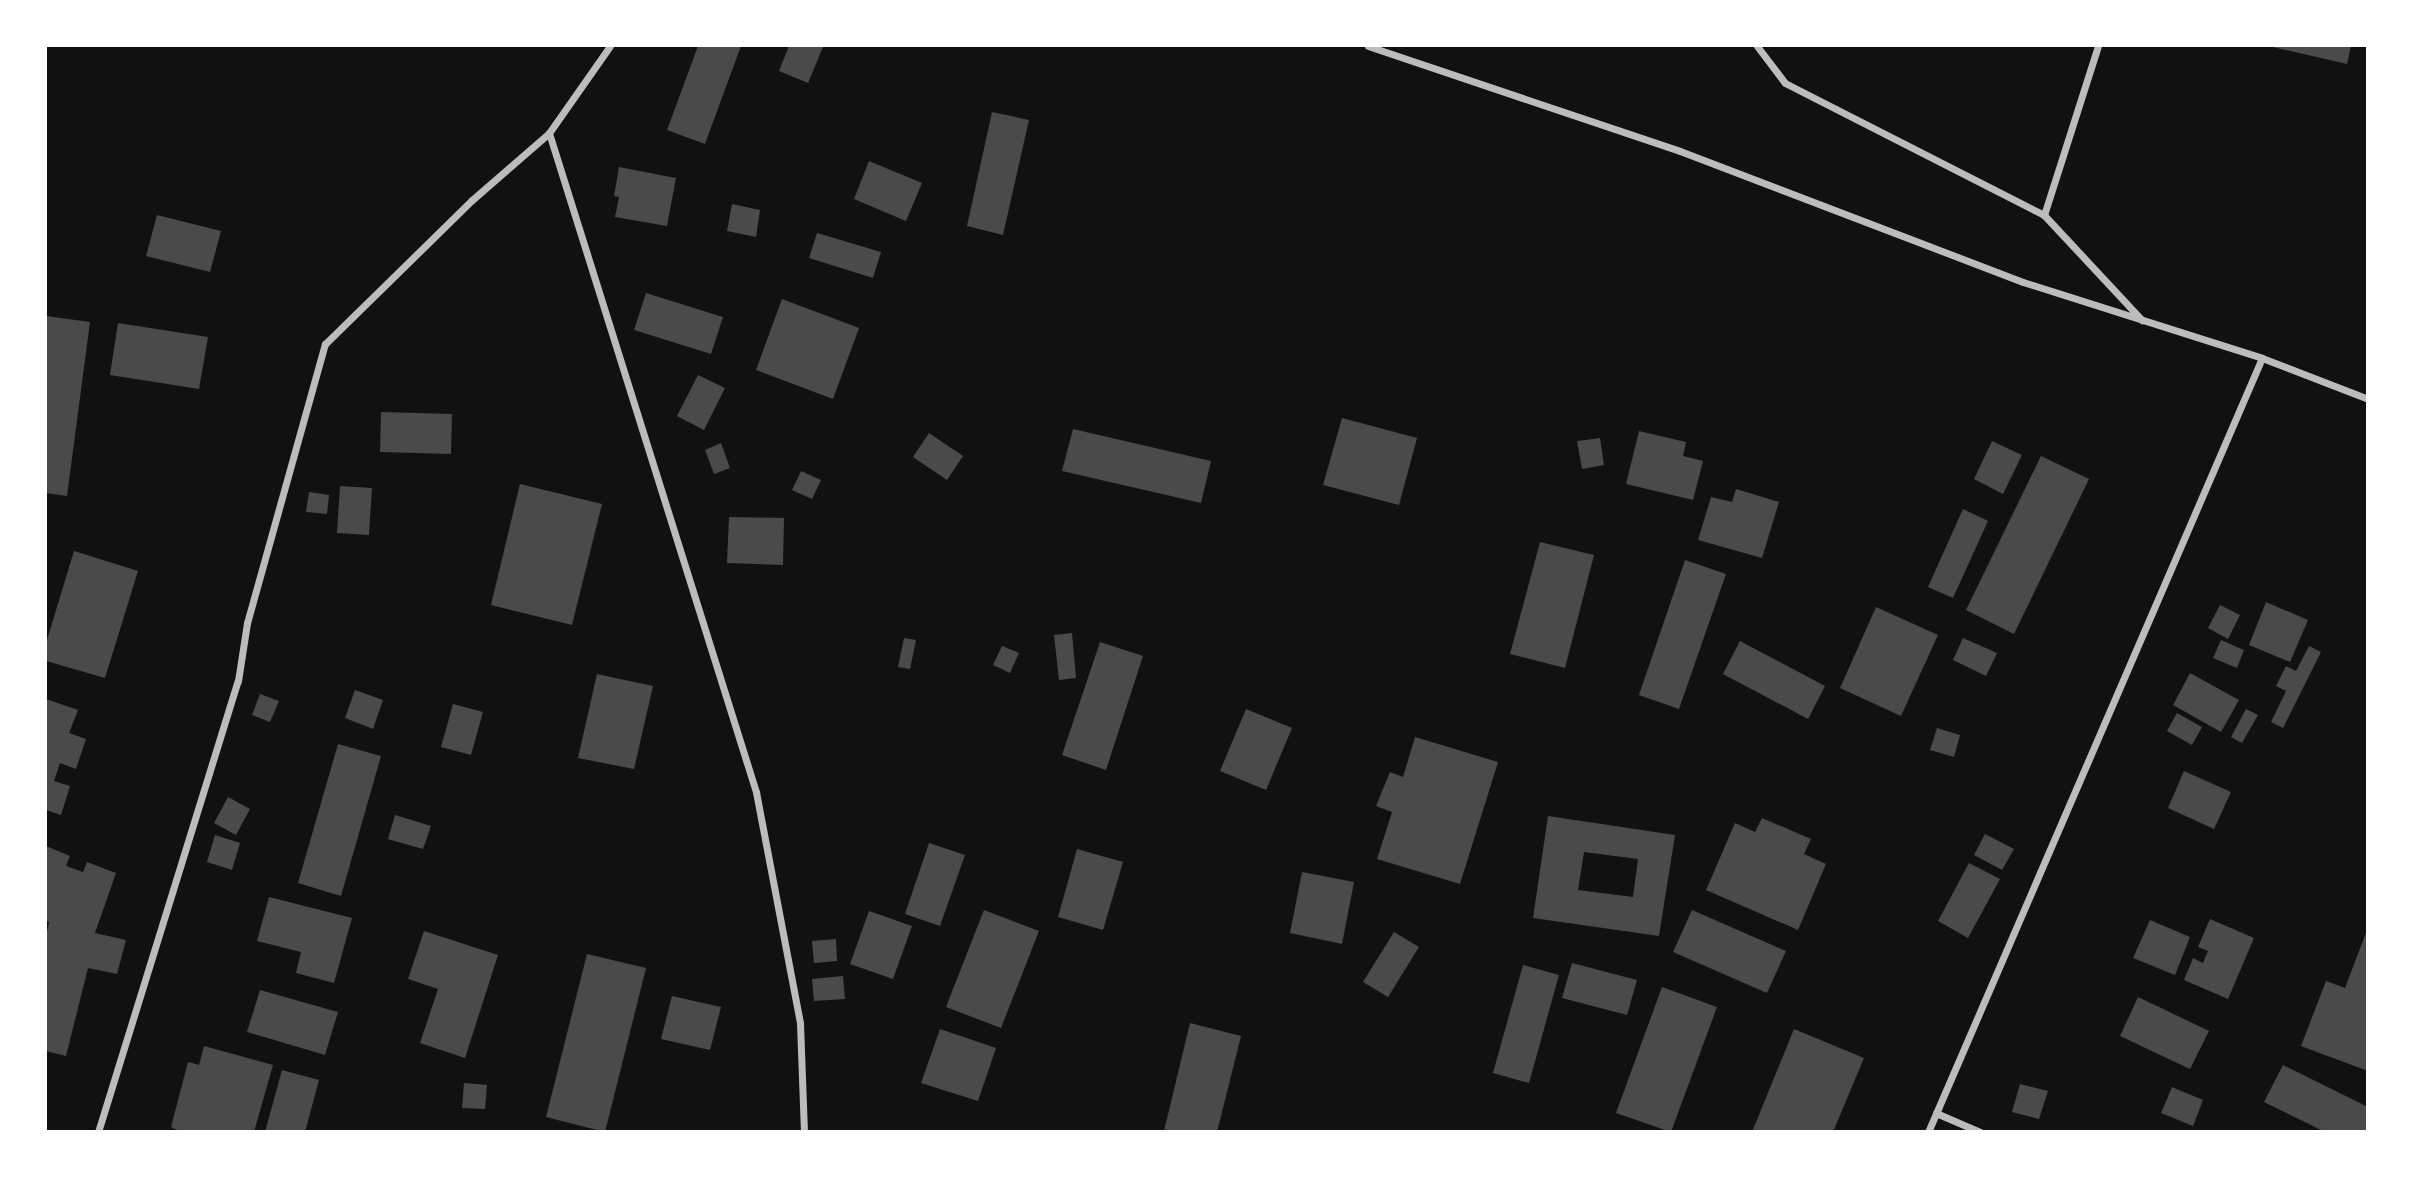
<!DOCTYPE html>
<style>
body{margin:0}
#map{position:relative;width:2413px;height:1177px;overflow:hidden;background:#111;font-family:Roboto,sans-serif}
div>[style]{position:absolute}
[style*='--x']{left:calc(var(--x)*1px);top:calc(var(--y)*1px);width:calc(var(--w)*1px);rotate:calc(var(--a)*1deg)}
.building>*{inset:0;background:#4a4a4a}
.minor>*{height:7px;margin:-3.5px;padding:0 3.5px;transform-origin:3.5px;border-radius:3.5px;background:#bcbcbc}
span{translate:-50% -50%;white-space:nowrap;text-align:center;line-height:1.15;-webkit-text-stroke:5px #fff;paint-order:stroke}
.frame{position:absolute;inset:0;border:47px solid #fff;pointer-events:none}
</style>
<div id="map">
<div class="building">
<i style="clip-path:polygon(698px 46px,741px 46px,705px 144px,667px 130px)"></i>
<i style="clip-path:polygon(789px 46px,823px 47px,808px 83px,779px 71px)"></i>
<i style="clip-path:polygon(2268px 46px,2351px 46px,2347px 64px)"></i>
<i style="clip-path:polygon(992px 112px,1029px 120px,1003px 235px,967px 226px)"></i>
<i style="clip-path:polygon(869px 161px,922px 183px,906px 221px,854px 199px)"></i>
<i style="clip-path:polygon(619px 167px,676px 178px,667px 226px,615px 217px,619px 197px,614px 196px)"></i>
<i style="clip-path:polygon(732px 204px,760px 210px,756px 237px,727px 231px)"></i>
<i style="clip-path:polygon(157px 215px,221px 231px,210px 272px,146px 256px)"></i>
<i style="clip-path:polygon(817px 233px,881px 252px,873px 278px,809px 258px)"></i>
<i style="clip-path:polygon(646px 293px,723px 317px,711px 354px,634px 330px)"></i>
<i style="clip-path:polygon(782px 299px,859px 328px,833px 399px,756px 370px)"></i>
<i style="clip-path:polygon(46px 316px,90px 322px,67px 496px,46px 493px)"></i>
<i style="clip-path:polygon(118px 323px,208px 337px,199px 389px,110px 375px)"></i>
<i style="clip-path:polygon(698px 375px,725px 388px,704px 430px,677px 416px)"></i>
<i style="clip-path:polygon(381px 412px,452px 414px,451px 454px,380px 452px)"></i>
<i style="clip-path:polygon(1342px 418px,1417px 438px,1399px 505px,1323px 485px)"></i>
<i style="clip-path:polygon(1073px 429px,1211px 461px,1201px 503px,1062px 471px)"></i>
<i style="clip-path:polygon(1639px 431px,1686px 442px,1683px 456px,1703px 461px,1693px 500px,1626px 484px)"></i>
<i style="clip-path:polygon(929px 433px,963px 456px,947px 480px,913px 457px)"></i>
<i style="clip-path:polygon(1600px 438px,1604px 465px,1582px 469px,1577px 441px)"></i>
<i style="clip-path:polygon(1992px 441px,2022px 455px,2003px 494px,1974px 479px)"></i>
<i style="clip-path:polygon(721px 443px,730px 468px,714px 474px,705px 450px)"></i>
<i style="clip-path:polygon(2041px 456px,2089px 479px,2014px 634px,1966px 610px)"></i>
<i style="clip-path:polygon(801px 471px,821px 480px,812px 499px,792px 490px)"></i>
<i style="clip-path:polygon(520px 484px,602px 504px,572px 625px,491px 605px)"></i>
<i style="clip-path:polygon(340px 486px,372px 488px,369px 535px,337px 533px)"></i>
<i style="clip-path:polygon(1736px 489px,1779px 502px,1762px 558px,1698px 540px,1711px 497px,1732px 502px)"></i>
<i style="clip-path:polygon(309px 492px,329px 495px,327px 514px,306px 512px)"></i>
<i style="clip-path:polygon(1963px 509px,1988px 521px,1953px 598px,1928px 587px)"></i>
<i style="clip-path:polygon(729px 517px,784px 518px,783px 565px,727px 563px)"></i>
<i style="clip-path:polygon(1540px 542px,1594px 555px,1565px 668px,1510px 654px)"></i>
<i style="clip-path:polygon(74px 551px,138px 571px,105px 678px,46px 661px,46px 643px)"></i>
<i style="clip-path:polygon(1685px 560px,1726px 574px,1679px 709px,1639px 695px)"></i>
<i style="clip-path:polygon(2266px 602px,2308px 620px,2290px 662px,2249px 645px)"></i>
<i style="clip-path:polygon(2220px 605px,2240px 615px,2228px 639px,2208px 628px)"></i>
<i style="clip-path:polygon(1876px 607px,1938px 635px,1901px 716px,1840px 688px)"></i>
<i style="clip-path:polygon(1072px 633px,1076px 678px,1059px 680px,1054px 635px)"></i>
<i style="clip-path:polygon(904px 638px,916px 640px,910px 669px,898px 667px)"></i>
<i style="clip-path:polygon(1963px 638px,1997px 653px,1986px 676px,1953px 660px)"></i>
<i style="clip-path:polygon(2221px 640px,2244px 650px,2237px 668px,2213px 658px)"></i>
<i style="clip-path:polygon(1740px 641px,1825px 686px,1808px 719px,1723px 674px)"></i>
<i style="clip-path:polygon(1100px 642px,1143px 656px,1106px 770px,1062px 755px)"></i>
<i style="clip-path:polygon(1002px 646px,1019px 653px,1010px 673px,993px 665px)"></i>
<i style="clip-path:polygon(2309px 646px,2321px 652px,2283px 728px,2271px 722px,2286px 691px,2276px 686px,2286px 666px,2296px 671px)"></i>
<i style="clip-path:polygon(2190px 673px,2239px 700px,2221px 732px,2173px 705px)"></i>
<i style="clip-path:polygon(597px 674px,653px 686px,634px 769px,578px 758px)"></i>
<i style="clip-path:polygon(355px 690px,383px 700px,373px 729px,345px 718px)"></i>
<i style="clip-path:polygon(260px 694px,279px 701px,270px 722px,252px 715px)"></i>
<i style="clip-path:polygon(46px 699px,78px 710px,69px 733px,86px 739px,76px 769px,60px 763px,54px 781px,70px 786px,61px 815px,46px 810px)"></i>
<i style="clip-path:polygon(453px 704px,483px 712px,471px 755px,441px 747px)"></i>
<i style="clip-path:polygon(1246px 709px,1292px 728px,1266px 790px,1220px 771px)"></i>
<i style="clip-path:polygon(2246px 709px,2258px 715px,2242px 743px,2231px 737px)"></i>
<i style="clip-path:polygon(2177px 713px,2202px 727px,2192px 745px,2167px 731px)"></i>
<i style="clip-path:polygon(1937px 728px,1960px 735px,1954px 757px,1930px 750px)"></i>
<i style="clip-path:polygon(1415px 737px,1498px 762px,1460px 884px,1377px 859px,1392px 812px,1376px 806px,1390px 772px,1403px 777px)"></i>
<i style="clip-path:polygon(338px 744px,381px 756px,341px 896px,298px 883px)"></i>
<i style="clip-path:polygon(2184px 771px,2231px 792px,2214px 829px,2168px 808px)"></i>
<i style="clip-path:polygon(228px 797px,250px 809px,236px 835px,214px 823px)"></i>
<i style="clip-path:polygon(395px 815px,431px 826px,423px 849px,388px 839px)"></i>
<i style="clip-path:polygon(evenodd,1548px 816px,1675px 835px,1659px 936px,1533px 918px,1548px 816px,1584px 852px,1638px 859px,1633px 897px,1578px 890px,1584px 852px)"></i>
<i style="clip-path:polygon(1762px 818px,1811px 839px,1804px 854px,1826px 864px,1798px 930px,1706px 890px,1735px 823px,1755px 832px)"></i>
<i style="clip-path:polygon(1985px 834px,2014px 849px,2002px 870px,1974px 855px)"></i>
<i style="clip-path:polygon(215px 835px,240px 843px,232px 870px,207px 862px)"></i>
<i style="clip-path:polygon(929px 843px,965px 855px,940px 926px,905px 914px)"></i>
<i style="clip-path:polygon(46px 846px,70px 856px,66px 866px,83px 872px,87px 862px,116px 873px,95px 933px,126px 940px,117px 974px,88px 968px,66px 1056px,46px 1051px,46px 937px,49px 922px,46px 921px)"></i>
<i style="clip-path:polygon(1077px 849px,1123px 862px,1103px 930px,1058px 917px)"></i>
<i style="clip-path:polygon(1969px 863px,2000px 879px,1968px 938px,1938px 921px)"></i>
<i style="clip-path:polygon(1302px 872px,1354px 882px,1342px 944px,1290px 933px)"></i>
<i style="clip-path:polygon(269px 897px,352px 918px,334px 983px,296px 973px,301px 952px,257px 941px)"></i>
<i style="clip-path:polygon(984px 910px,1039px 931px,1001px 1028px,946px 1007px)"></i>
<i style="clip-path:polygon(1692px 910px,1786px 951px,1767px 993px,1673px 952px)"></i>
<i style="clip-path:polygon(869px 911px,912px 926px,893px 979px,850px 964px)"></i>
<i style="clip-path:polygon(2210px 919px,2254px 938px,2228px 999px,2184px 980px,2193px 958px,2203px 963px,2208px 951px,2198px 947px)"></i>
<i style="clip-path:polygon(2150px 920px,2190px 937px,2175px 975px,2133px 958px)"></i>
<i style="clip-path:polygon(2367px 930px,2368px 930px,2368px 1071px,2301px 1046px,2326px 981px,2345px 988px)"></i>
<i style="clip-path:polygon(424px 931px,498px 955px,465px 1058px,420px 1043px,438px 989px,408px 979px)"></i>
<i style="clip-path:polygon(1394px 932px,1419px 947px,1388px 997px,1363px 982px)"></i>
<i style="clip-path:polygon(836px 939px,837px 961px,814px 963px,812px 941px)"></i>
<i style="clip-path:polygon(587px 954px,646px 968px,605px 1132px,546px 1117px)"></i>
<i style="clip-path:polygon(1572px 963px,1637px 980px,1627px 1015px,1562px 998px)"></i>
<i style="clip-path:polygon(1523px 965px,1559px 975px,1529px 1083px,1493px 1073px)"></i>
<i style="clip-path:polygon(843px 976px,845px 999px,814px 1001px,812px 979px)"></i>
<i style="clip-path:polygon(1662px 987px,1717px 1007px,1671px 1132px,1616px 1113px)"></i>
<i style="clip-path:polygon(260px 990px,338px 1012px,325px 1055px,247px 1032px)"></i>
<i style="clip-path:polygon(672px 996px,721px 1007px,710px 1050px,661px 1039px)"></i>
<i style="clip-path:polygon(2138px 997px,2209px 1031px,2190px 1069px,2120px 1036px)"></i>
<i style="clip-path:polygon(1190px 1023px,1241px 1036px,1217px 1132px,1164px 1131px)"></i>
<i style="clip-path:polygon(940px 1029px,996px 1048px,978px 1101px,921px 1083px)"></i>
<i style="clip-path:polygon(1794px 1029px,1864px 1058px,1833px 1132px,1752px 1132px)"></i>
<i style="clip-path:polygon(204px 1046px,273px 1065px,254px 1132px,181px 1132px,171px 1127px,188px 1062px,199px 1065px)"></i>
<i style="clip-path:polygon(2283px 1065px,2368px 1107px,2368px 1132px,2325px 1132px,2264px 1102px)"></i>
<i style="clip-path:polygon(282px 1070px,319px 1080px,305px 1132px,265px 1132px)"></i>
<i style="clip-path:polygon(464px 1083px,487px 1085px,485px 1109px,462px 1108px)"></i>
<i style="clip-path:polygon(2020px 1084px,2048px 1091px,2039px 1119px,2012px 1112px)"></i>
<i style="clip-path:polygon(2172px 1087px,2203px 1100px,2193px 1126px,2161px 1113px)"></i>
</div>
<div class="minor">
<i style="--x:1368;--y:46;--w:329;--a:18.6"></i>
<i style="--x:1680;--y:151;--w:367;--a:20.9"></i>
<i style="--x:2023;--y:282;--w:251;--a:17.6"></i>
<i style="--x:2262;--y:358;--w:114;--a:21.1"></i>
<i style="--x:1757;--y:46;--w:46;--a:52.9"></i>
<i style="--x:1785;--y:83;--w:291;--a:27"></i>
<i style="--x:2044;--y:215;--w:144;--a:47"></i>
<i style="--x:549;--y:133;--w:106;--a:-55"></i>
<i style="--x:2044;--y:215;--w:177;--a:-72.3"></i>
<i style="--x:1936;--y:1113;--w:48;--a:23.4"></i>
<i style="--x:98;--y:1132;--w:472;--a:-72.8"></i>
<i style="--x:238;--y:681;--w:59;--a:-81.2"></i>
<i style="--x:247;--y:623;--w:290;--a:-74.4"></i>
<i style="--x:325;--y:344;--w:206;--a:-44.4"></i>
<i style="--x:472;--y:200;--w:102;--a:-41"></i>
<i style="--x:549;--y:133;--w:691;--a:72.56"></i>
<i style="--x:756;--y:792;--w:235;--a:79.2"></i>
<i style="--x:800;--y:1023;--w:109;--a:87.9"></i>
<i style="--x:1928;--y:1132;--w:843;--a:-66.66"></i>
</div>
<div class="frame"></div>
</div>
